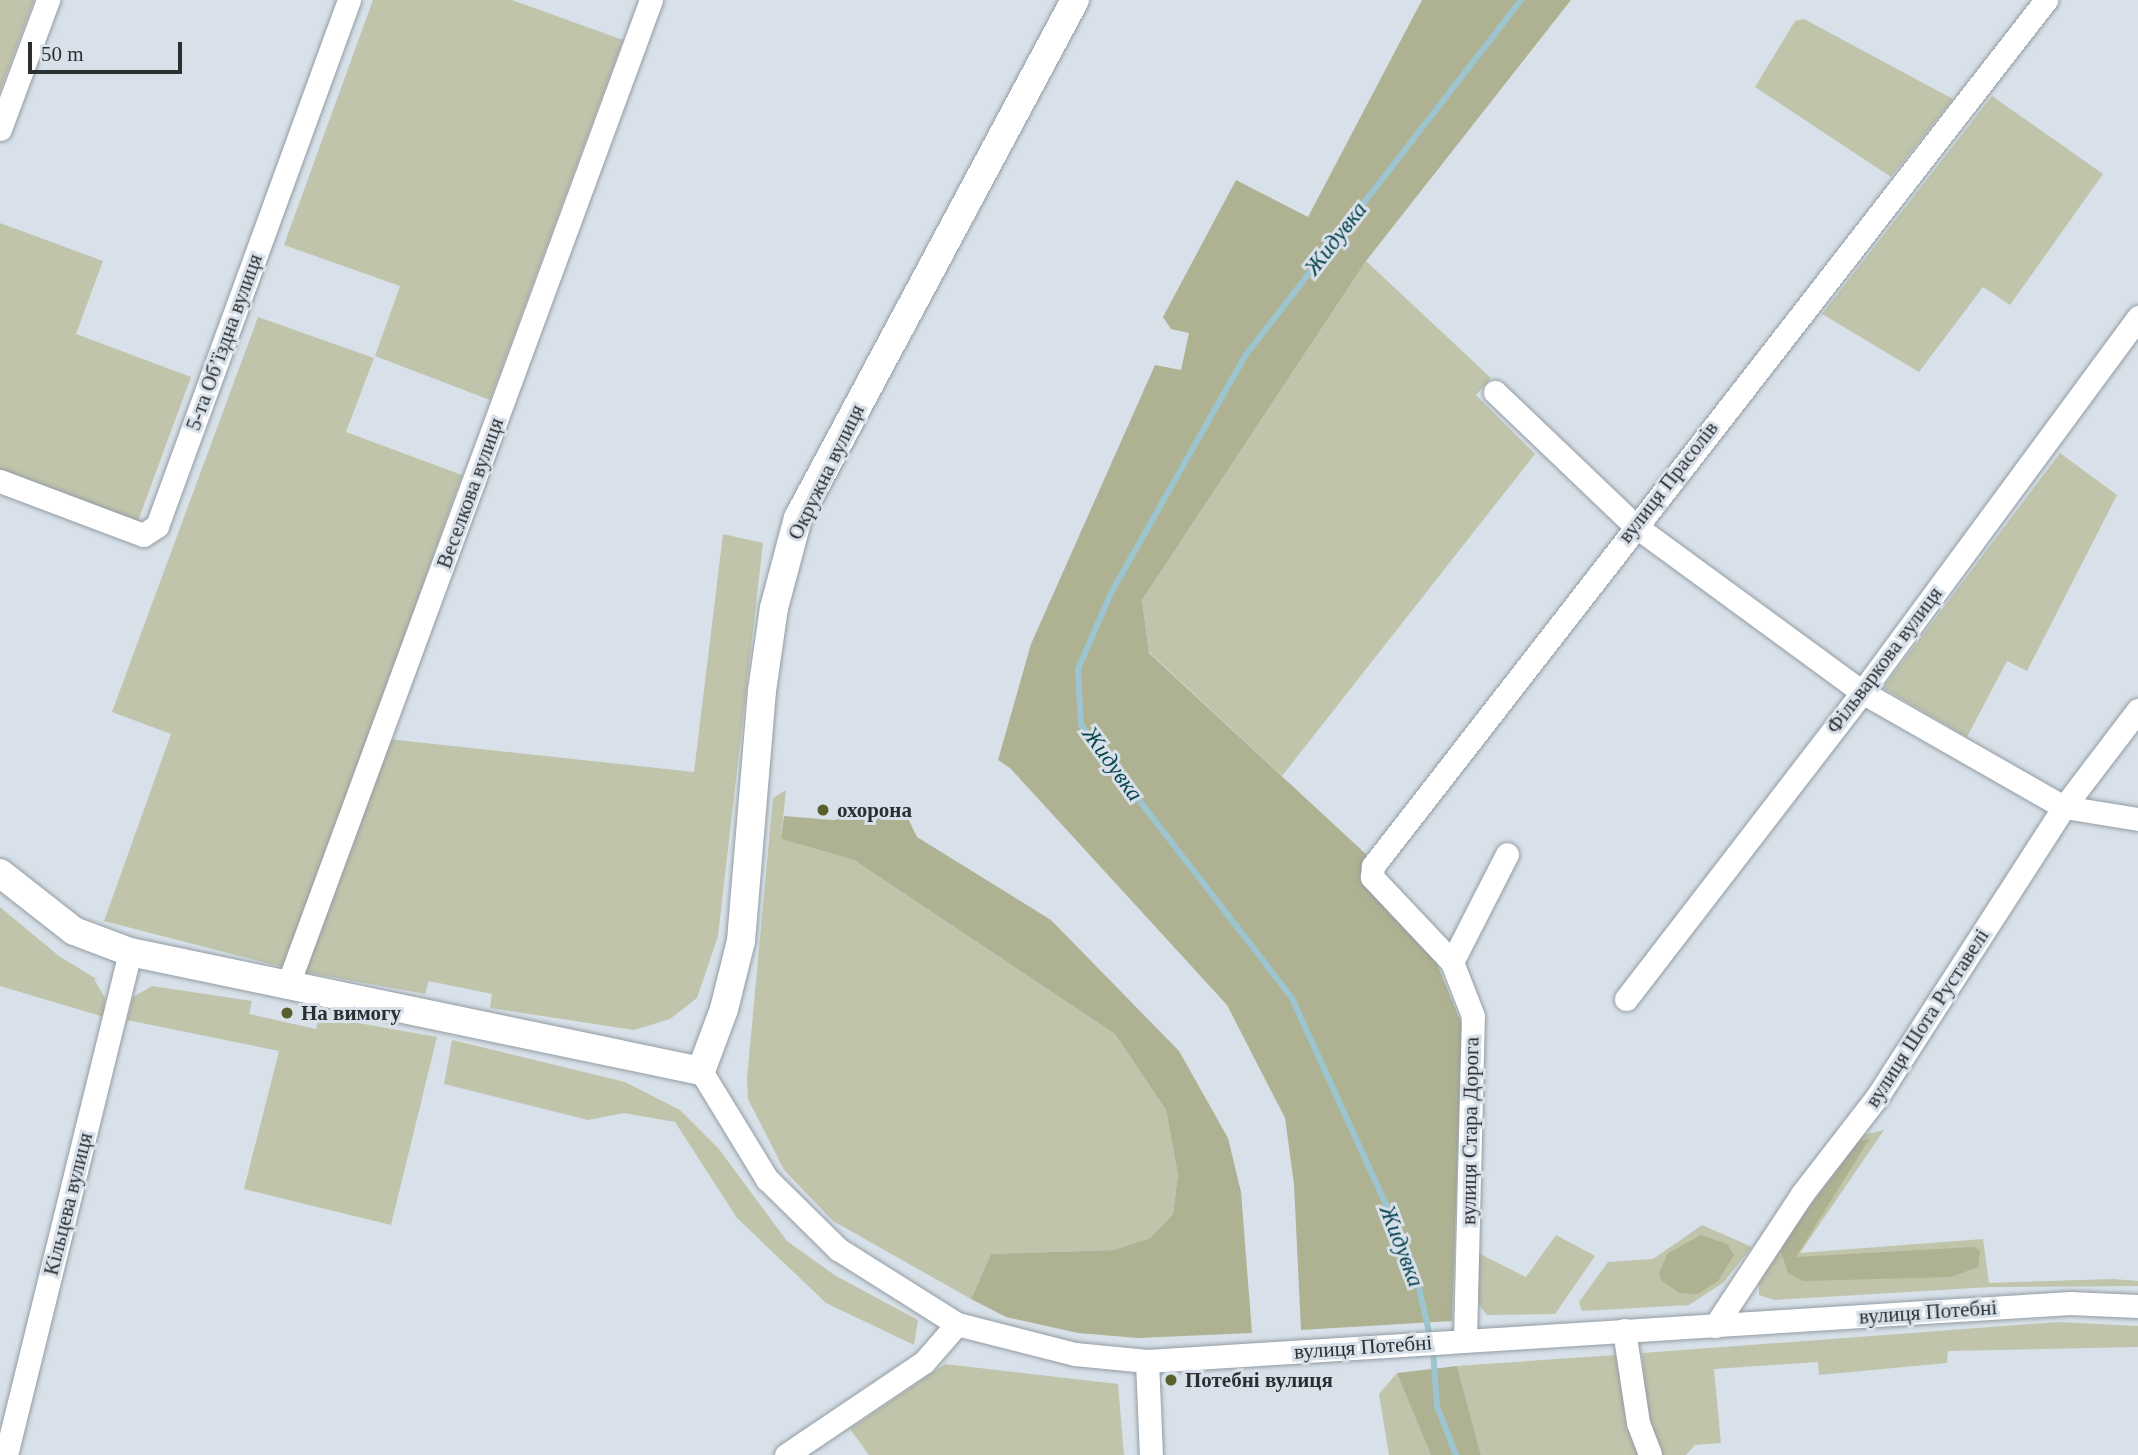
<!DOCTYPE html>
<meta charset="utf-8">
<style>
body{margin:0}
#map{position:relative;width:2138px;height:1455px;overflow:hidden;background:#d8e1e9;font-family:"Times New Roman",serif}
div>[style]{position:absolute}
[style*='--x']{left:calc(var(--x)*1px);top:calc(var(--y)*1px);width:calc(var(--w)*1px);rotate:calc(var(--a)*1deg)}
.green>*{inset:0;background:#c0c4ab}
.forest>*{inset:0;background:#aeb292}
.stream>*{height:6px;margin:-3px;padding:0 3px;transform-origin:3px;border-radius:3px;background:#9dc5cf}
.roads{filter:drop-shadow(0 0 2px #939ca3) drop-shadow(0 0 2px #939ca3)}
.minor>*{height:23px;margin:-11.5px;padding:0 11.5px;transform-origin:11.5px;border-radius:11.5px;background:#fff}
.major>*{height:28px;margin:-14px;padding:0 14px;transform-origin:14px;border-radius:14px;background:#fff}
.dots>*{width:19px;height:19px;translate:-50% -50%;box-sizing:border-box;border:4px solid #d8e1e9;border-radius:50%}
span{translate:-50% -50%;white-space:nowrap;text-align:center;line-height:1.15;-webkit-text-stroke:6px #d8e1e9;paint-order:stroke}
.street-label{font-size:21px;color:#2c2f32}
.poi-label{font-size:21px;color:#2c2f32;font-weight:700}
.left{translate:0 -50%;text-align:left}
.water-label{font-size:23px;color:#06434e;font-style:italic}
.scale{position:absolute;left:28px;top:42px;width:154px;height:32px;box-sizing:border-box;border:4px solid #2c2f32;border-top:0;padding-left:9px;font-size:21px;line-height:24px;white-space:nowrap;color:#2c2f32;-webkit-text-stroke:5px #d8e1e9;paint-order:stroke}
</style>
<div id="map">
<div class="green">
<i style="clip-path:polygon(0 0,34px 0,0 91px)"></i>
<i style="clip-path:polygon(373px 0,512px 0,623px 40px,490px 400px,375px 356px,400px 286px,284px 245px)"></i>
<i style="clip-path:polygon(1804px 19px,1953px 99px,1891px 177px,1755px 87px,1795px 21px)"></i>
<i style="clip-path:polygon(1992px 96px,2103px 174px,2010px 305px,1983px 287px,1919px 372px,1822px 314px)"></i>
<i style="clip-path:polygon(0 223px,103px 261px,76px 334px,191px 377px,138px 521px,0 470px)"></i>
<i style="clip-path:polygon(1366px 261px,1491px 378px,1476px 395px,1535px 454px,1282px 776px,1149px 652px,1142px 600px)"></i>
<i style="clip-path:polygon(258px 317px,374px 358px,346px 432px,462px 475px,286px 968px,104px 921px,171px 734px,112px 712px)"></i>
<i style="clip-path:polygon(2060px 453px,2117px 495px,2027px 671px,2007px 661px,1967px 737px,1883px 688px)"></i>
<i style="clip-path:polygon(723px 534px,763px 543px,718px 936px,697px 998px,670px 1019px,634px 1030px,490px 1008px,492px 994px,429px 981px,425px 994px,304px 972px,388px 739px,694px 772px)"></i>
<i style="clip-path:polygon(786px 790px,781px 839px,854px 860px,1115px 1034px,1166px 1110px,1178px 1175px,1173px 1214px,1150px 1238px,1114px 1250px,991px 1254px,971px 1299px,833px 1221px,784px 1170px,748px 1099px,747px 1078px,773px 798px)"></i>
<i style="clip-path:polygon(0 907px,59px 956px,98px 980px,94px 979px,105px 998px,104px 1017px,0 986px)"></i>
<i style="clip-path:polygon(152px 986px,252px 1001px,249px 1014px,316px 1029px,319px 1016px,437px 1037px,391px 1225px,244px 1189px,279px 1051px,127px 1020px,133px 997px)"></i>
<i style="clip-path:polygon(452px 1040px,625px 1082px,680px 1110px,719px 1149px,787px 1241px,836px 1276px,918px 1320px,914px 1345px,826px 1303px,737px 1218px,675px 1122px,624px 1113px,588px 1120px,444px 1084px)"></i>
<i style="clip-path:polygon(1884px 1130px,1800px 1253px,1983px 1239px,1989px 1283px,2113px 1279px,2138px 1281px,2138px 1286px,1991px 1287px,1774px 1300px,1759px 1295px,1759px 1268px,1858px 1136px)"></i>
<i style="clip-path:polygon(1702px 1225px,1752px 1247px,1723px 1283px,1689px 1305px,1582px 1311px,1579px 1302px,1608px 1262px,1653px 1259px)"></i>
<i style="clip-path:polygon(1556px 1235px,1595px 1256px,1555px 1314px,1487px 1315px,1474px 1298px,1476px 1252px,1526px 1277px)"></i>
<i style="clip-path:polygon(2059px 1322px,2138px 1326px,2138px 1347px,1948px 1351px,1947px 1363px,1819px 1375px,1818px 1362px,1714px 1369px,1721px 1443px,1695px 1445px,1686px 1455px,1660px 1455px,1647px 1420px,1642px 1353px)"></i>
<i style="clip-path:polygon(1616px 1355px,1629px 1426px,1640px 1455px,1481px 1455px,1457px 1366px)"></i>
<i style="clip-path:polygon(945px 1364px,1118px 1384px,1124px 1455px,869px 1455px,850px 1429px)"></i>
<i style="clip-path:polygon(1397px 1373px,1420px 1424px,1431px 1455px,1389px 1455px,1379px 1394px)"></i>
</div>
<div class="forest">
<i style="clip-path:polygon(1422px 0,1571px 0,1366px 261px,1142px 600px,1149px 653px,1368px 856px,1435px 959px,1462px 1025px,1452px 1321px,1301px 1330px,1294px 1184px,1285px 1118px,1227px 1005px,1010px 768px,998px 760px,1031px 644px,1155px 365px,1181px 370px,1189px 333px,1171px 329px,1163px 317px,1236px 180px,1308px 217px)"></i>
<i style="clip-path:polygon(901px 804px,917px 837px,1051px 920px,1179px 1051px,1228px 1138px,1241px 1192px,1252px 1333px,1138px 1338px,1078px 1333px,1006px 1317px,971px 1299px,991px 1254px,1114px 1250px,1150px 1238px,1173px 1214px,1178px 1175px,1166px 1110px,1115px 1034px,854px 860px,781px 839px,784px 816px,834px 820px)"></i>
<i style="clip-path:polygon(1870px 1138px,1796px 1257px,1974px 1247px,1980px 1251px,1978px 1267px,1951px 1277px,1803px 1281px,1788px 1273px,1781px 1252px,1785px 1240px,1859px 1142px)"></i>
<i style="clip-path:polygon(1701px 1235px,1727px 1244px,1734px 1255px,1718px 1281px,1698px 1294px,1680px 1293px,1662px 1281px,1659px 1273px,1668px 1253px)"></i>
<i style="clip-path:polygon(1457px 1366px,1481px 1455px,1431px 1455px,1397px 1373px)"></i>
</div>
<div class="stream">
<i style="--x:1456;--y:1455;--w:53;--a:-111.2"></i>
<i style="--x:1437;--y:1406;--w:56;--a:-94.1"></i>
<i style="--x:1433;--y:1350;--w:86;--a:-102.7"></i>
<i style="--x:1414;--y:1266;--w:294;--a:-114.5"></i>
<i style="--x:1292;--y:998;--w:345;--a:-127.7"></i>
<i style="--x:1081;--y:725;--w:56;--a:-93.1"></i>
<i style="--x:1078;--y:669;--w:83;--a:-66.5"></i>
<i style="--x:1111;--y:593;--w:272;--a:-60.5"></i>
<i style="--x:1245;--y:356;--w:450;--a:-52.2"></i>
</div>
<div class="roads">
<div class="minor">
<i style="--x:0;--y:129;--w:138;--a:-69.6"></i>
<i style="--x:1495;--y:392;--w:192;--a:43.7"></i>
<i style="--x:1634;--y:525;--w:283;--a:36.2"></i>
<i style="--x:1862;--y:692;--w:232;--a:29.7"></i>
<i style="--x:2064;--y:807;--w:75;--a:9.2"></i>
<i style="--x:0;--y:481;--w:153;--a:20.7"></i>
<i style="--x:143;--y:535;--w:17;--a:-33"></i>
<i style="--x:157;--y:526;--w:560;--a:-69.95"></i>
<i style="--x:1452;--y:962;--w:121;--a:-63"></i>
<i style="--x:287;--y:987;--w:1052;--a:-69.76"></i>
<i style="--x:1626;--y:999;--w:387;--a:-52.4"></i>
<i style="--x:1862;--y:692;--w:466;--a:-53.6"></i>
<i style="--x:701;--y:1071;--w:127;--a:58.6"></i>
<i style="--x:767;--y:1179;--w:100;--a:44.6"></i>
<i style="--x:838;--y:1249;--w:141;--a:32.2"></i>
<i style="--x:957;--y:1324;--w:122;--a:14.3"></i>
<i style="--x:1075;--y:1354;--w:72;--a:5.6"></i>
<i style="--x:1147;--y:1361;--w:925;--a:-3.6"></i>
<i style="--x:2070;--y:1303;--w:68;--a:2.5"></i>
<i style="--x:1715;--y:1326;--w:158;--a:-56.6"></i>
<i style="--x:1802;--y:1194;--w:123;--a:-52.3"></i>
<i style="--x:1877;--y:1097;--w:345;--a:-57.2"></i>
<i style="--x:2064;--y:807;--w:122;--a:-52.7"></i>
<i style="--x:1624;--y:1330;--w:94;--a:81.4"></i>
<i style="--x:1638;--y:1423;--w:34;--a:69"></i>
<i style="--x:1465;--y:1340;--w:324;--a:-88.6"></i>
<i style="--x:1473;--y:1016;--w:58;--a:-111.3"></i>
<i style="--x:1452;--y:962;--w:117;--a:-133.3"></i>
<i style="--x:1372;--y:877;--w:11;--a:-85"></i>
<i style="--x:1373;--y:866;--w:1097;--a:-52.15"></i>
<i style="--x:1147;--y:1361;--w:94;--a:87.6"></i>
<i style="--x:6;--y:1455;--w:518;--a:-76.15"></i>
<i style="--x:786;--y:1455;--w:166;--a:-34"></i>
<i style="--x:924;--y:1362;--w:50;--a:-49"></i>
</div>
<div class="major">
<i style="--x:0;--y:873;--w:94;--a:38.1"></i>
<i style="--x:74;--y:931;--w:60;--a:20.6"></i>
<i style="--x:130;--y:952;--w:583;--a:11.77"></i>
<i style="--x:701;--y:1071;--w:66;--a:-69.6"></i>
<i style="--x:724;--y:1009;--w:70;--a:-76"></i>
<i style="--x:741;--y:941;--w:251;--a:-85.2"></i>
<i style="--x:762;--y:691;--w:84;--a:-81.8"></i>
<i style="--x:774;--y:608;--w:93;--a:-75.1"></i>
<i style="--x:798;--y:518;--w:587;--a:-61.86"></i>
</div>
</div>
<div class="dots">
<i style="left:823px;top:810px;background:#585e2c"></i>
<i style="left:287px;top:1013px;background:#585e2c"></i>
<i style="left:1171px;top:1380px;background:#585e2c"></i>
</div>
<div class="street-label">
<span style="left:224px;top:342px;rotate:-70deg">5-та Обʼїздна вулиця</span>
<span style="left:826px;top:472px;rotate:-64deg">Окружна вулиця</span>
<span style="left:1668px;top:482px;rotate:-52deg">вулиця Прасолів</span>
<span style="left:470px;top:493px;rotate:-70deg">Веселкова вулиця</span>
<span style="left:1884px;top:660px;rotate:-53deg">Фільваркова вулиця</span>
<span style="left:1927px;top:1018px;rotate:-57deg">вулиця Шота Руставелі</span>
<span style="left:1470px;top:1131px;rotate:-89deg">вулиця Стара Дорога</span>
<span style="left:68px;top:1204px;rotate:-76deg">Кільцева вулиця</span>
<span style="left:1928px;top:1312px;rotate:-4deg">вулиця Потебні</span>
<span style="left:1363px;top:1347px;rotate:-4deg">вулиця Потебні</span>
</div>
<div class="poi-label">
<span class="left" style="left:837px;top:810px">охорона</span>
<span class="left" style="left:301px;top:1013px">На вимогу</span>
<span class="left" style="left:1185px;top:1380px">Потебні вулиця</span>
</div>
<div class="water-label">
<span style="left:1336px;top:239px;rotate:-52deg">Жидувка</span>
<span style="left:1112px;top:764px;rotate:54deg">Жидувка</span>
<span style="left:1401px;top:1246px;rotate:69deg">Жидувка</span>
</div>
<div class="scale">50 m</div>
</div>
